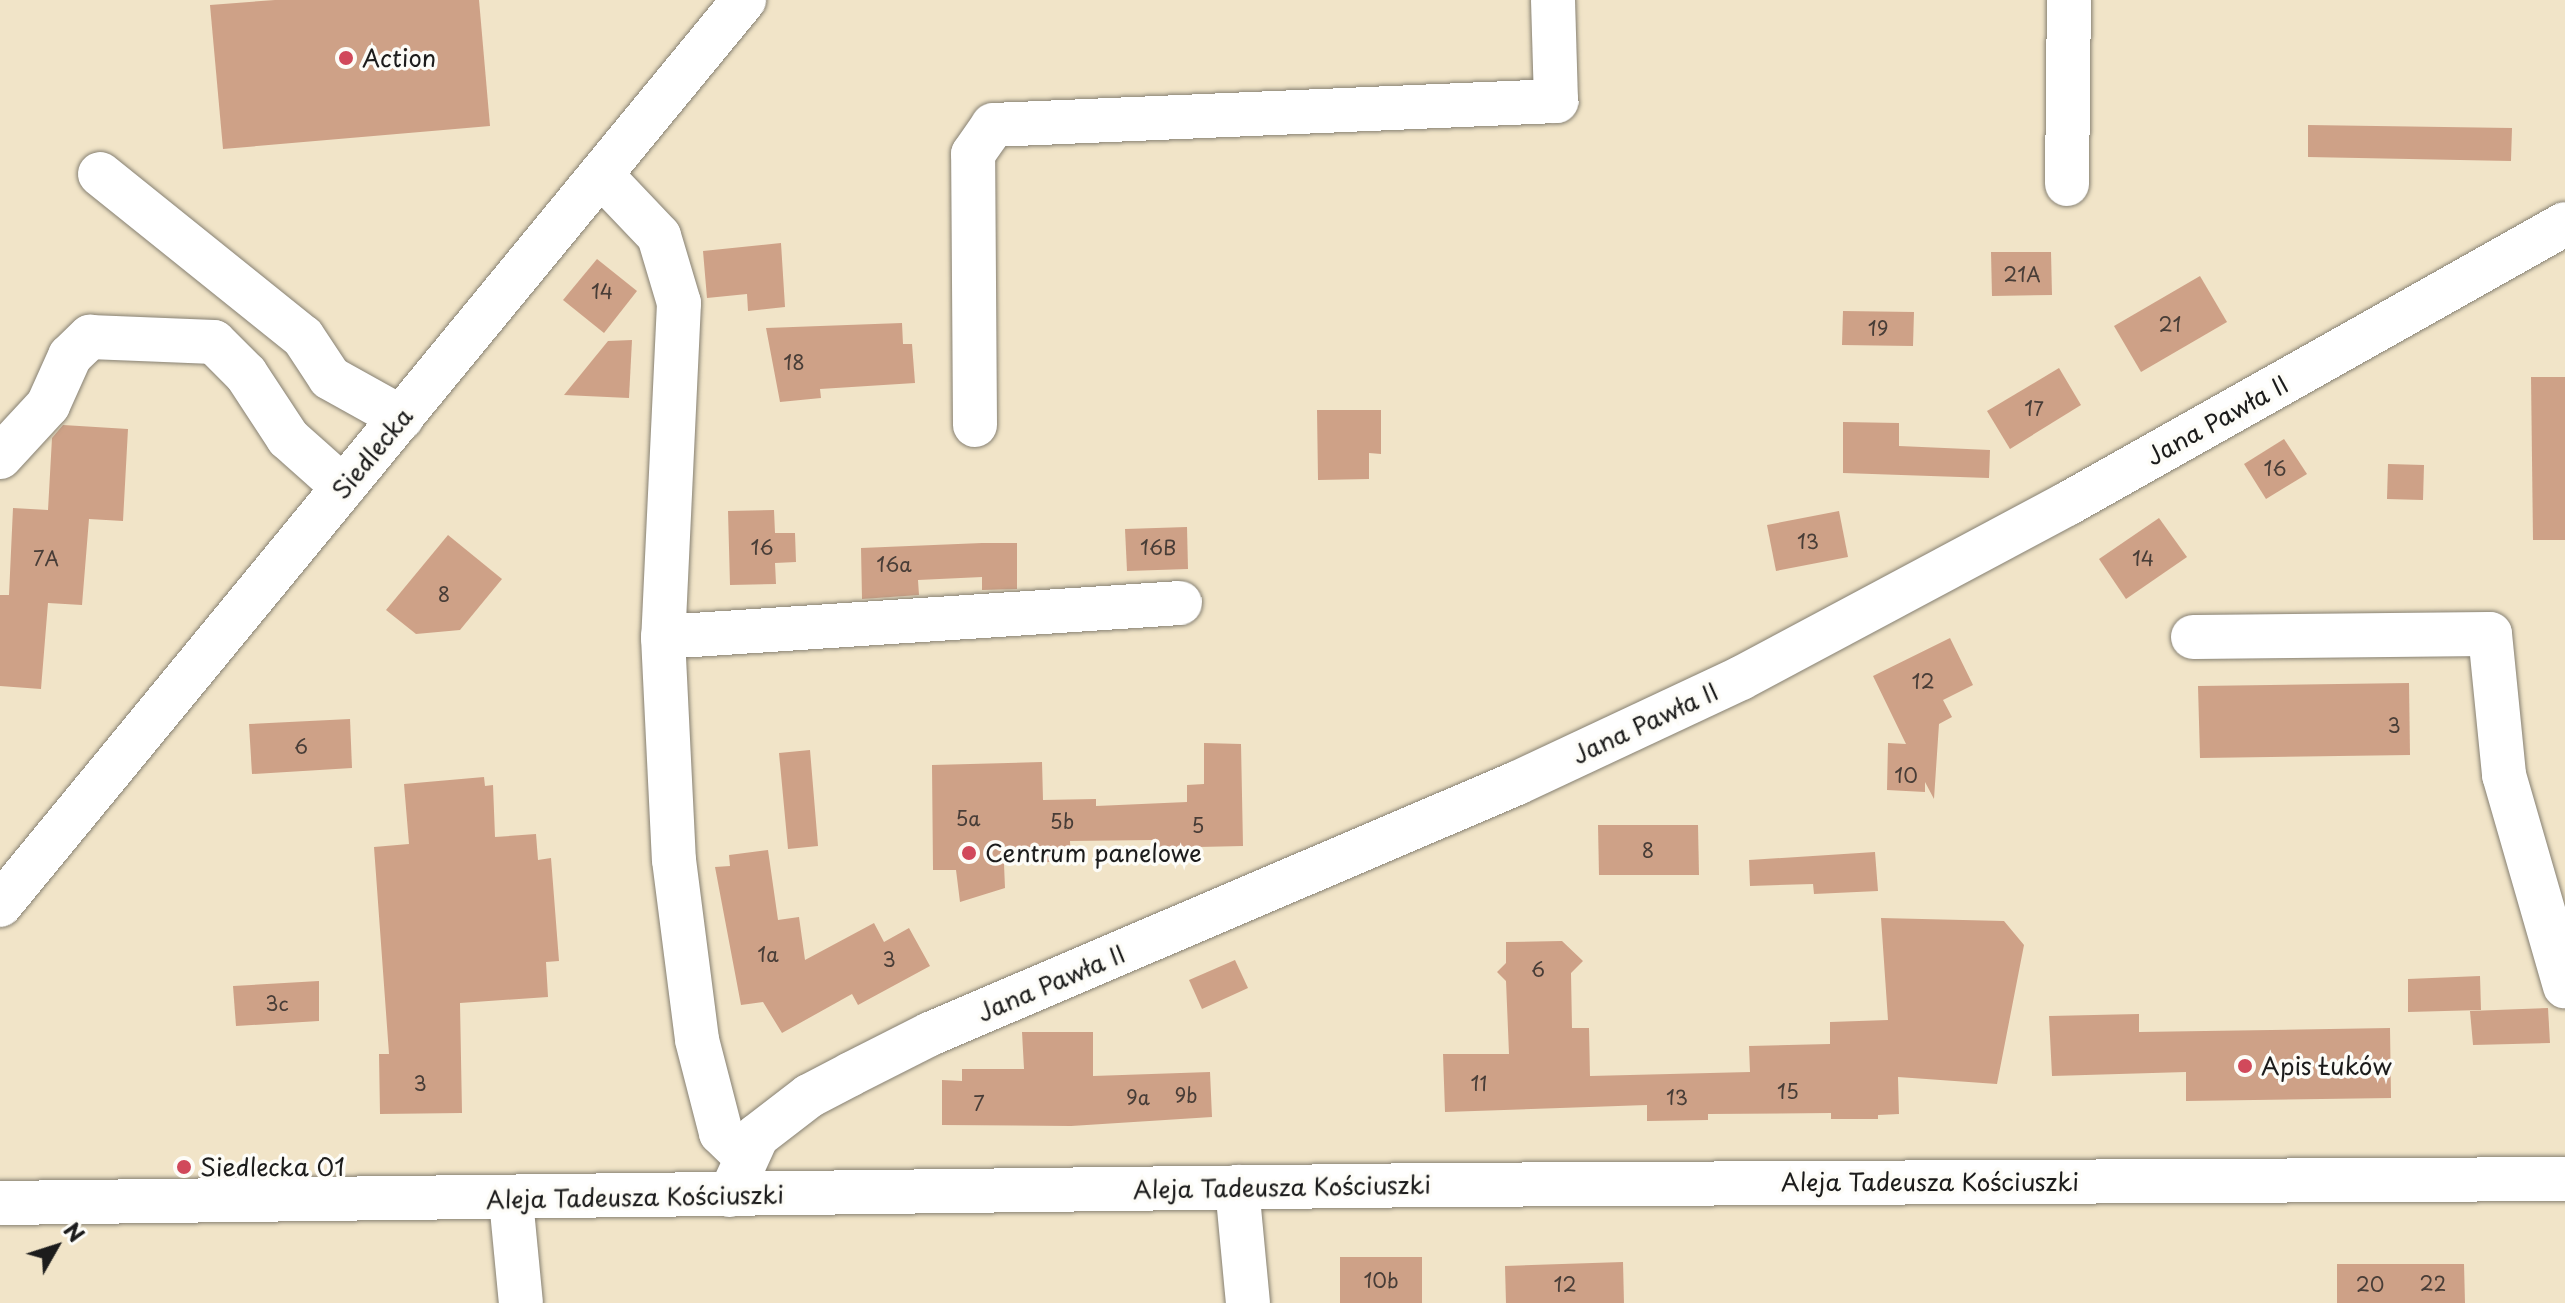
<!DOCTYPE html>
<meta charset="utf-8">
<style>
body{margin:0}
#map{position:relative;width:2565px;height:1303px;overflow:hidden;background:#f1e4c8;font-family:"Playpen Sans",sans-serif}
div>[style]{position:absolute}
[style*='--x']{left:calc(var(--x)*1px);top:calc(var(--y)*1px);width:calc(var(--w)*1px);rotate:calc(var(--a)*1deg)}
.building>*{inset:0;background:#cea187}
.roads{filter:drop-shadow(0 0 2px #868072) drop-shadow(0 0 2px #868072)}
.minor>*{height:44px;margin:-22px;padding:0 22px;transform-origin:22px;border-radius:22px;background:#fff}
.major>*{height:44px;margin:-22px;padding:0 22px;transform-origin:22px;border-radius:22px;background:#fff}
.dots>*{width:22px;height:22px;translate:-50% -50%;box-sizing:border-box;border:4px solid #fdfcf7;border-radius:50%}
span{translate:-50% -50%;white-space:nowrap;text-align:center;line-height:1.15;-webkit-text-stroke:7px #fdfcf7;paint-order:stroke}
.number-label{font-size:20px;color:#483d37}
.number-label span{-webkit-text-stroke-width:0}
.poi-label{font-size:24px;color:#1c1c1c}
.left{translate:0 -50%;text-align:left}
.street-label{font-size:24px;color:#1c1c1c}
.north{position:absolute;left:16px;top:1207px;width:80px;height:80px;-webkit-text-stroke:6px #fdfcf7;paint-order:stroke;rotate:51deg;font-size:22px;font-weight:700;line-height:32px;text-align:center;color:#1c1c1c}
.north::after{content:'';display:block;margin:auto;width:28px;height:36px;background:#1c1c1c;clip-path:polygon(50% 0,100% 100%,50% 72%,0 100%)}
</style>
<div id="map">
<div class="building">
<i style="clip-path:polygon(275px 0,479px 0,490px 126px,223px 149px,210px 5px)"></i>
<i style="clip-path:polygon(2308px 125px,2512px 128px,2511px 161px,2308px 157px)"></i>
<i style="clip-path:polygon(781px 243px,785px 307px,748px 311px,747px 294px,707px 298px,703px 251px)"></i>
<i style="clip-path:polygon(1991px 252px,2051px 252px,2052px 295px,1992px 296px)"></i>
<i style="clip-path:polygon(597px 259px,637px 291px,604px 333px,563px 300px)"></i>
<i style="clip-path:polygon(2200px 276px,2227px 322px,2141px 372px,2114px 326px)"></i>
<i style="clip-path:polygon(1843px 311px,1914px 312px,1913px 346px,1842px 345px)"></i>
<i style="clip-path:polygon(902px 323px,903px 344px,912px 344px,915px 383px,820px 389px,821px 398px,780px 402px,766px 328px)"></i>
<i style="clip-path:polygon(632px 340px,629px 398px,564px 395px,608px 341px)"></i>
<i style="clip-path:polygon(2059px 368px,2081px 405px,2010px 449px,1987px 411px)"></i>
<i style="clip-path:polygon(2531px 377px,2565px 377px,2565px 540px,2533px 540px)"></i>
<i style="clip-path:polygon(1317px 410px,1381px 410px,1381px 454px,1369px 453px,1369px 479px,1318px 480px)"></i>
<i style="clip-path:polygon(1843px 422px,1899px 423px,1899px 446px,1990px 450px,1989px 478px,1843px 473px)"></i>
<i style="clip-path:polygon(63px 425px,128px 429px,123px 521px,89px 519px,82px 605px,48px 603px,41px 689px,0 686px,0 595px,9px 595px,13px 508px,48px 510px,52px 438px)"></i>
<i style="clip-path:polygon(2284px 439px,2307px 474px,2266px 499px,2244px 464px)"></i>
<i style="clip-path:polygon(2388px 464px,2424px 465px,2423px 500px,2387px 499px)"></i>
<i style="clip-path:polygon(774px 510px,775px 533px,795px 533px,796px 562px,775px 563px,776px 584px,730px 585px,728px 511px)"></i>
<i style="clip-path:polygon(1839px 511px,1848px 557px,1776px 571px,1767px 525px)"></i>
<i style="clip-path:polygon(2159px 518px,2187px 557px,2126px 599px,2099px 559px)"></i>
<i style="clip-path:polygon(1187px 527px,1188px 569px,1127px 571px,1125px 529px)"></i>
<i style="clip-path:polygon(448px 535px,502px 579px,460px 630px,416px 634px,386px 610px)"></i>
<i style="clip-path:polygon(982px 543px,1017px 543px,1017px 589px,982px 590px,982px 577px,918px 580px,919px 595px,862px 599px,861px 548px)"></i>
<i style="clip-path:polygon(1950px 638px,1973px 685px,1943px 700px,1952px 717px,1939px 724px,1934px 799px,1925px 782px,1925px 792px,1887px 790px,1888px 743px,1906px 744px,1873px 676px)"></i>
<i style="clip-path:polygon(2409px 683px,2410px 755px,2200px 758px,2198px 686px)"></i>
<i style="clip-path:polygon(350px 719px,352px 768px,252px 774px,249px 724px)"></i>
<i style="clip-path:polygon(1204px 743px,1241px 744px,1243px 846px,1154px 848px,1153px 840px,1070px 841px,1071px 861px,1004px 864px,1005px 888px,960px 902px,956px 870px,933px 870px,932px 765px,1042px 762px,1043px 800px,1096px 799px,1096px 806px,1187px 802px,1187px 785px,1204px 784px)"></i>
<i style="clip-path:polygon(810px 750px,818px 846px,788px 849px,779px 753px)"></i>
<i style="clip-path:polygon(484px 777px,485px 786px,493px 785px,495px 837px,536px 834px,538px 860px,551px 858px,559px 961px,546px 962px,548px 997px,460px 1003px,462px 1113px,380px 1114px,379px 1054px,389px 1054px,374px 847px,409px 844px,404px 784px)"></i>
<i style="clip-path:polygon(1598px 825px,1698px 825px,1699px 875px,1599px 875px)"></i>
<i style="clip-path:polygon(768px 850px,778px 920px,799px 917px,805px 960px,874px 923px,884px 942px,909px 928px,930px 966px,858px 1005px,852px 994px,782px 1033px,763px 1002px,741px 1005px,715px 867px,730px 866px,729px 855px)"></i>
<i style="clip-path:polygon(1875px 852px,1878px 891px,1814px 894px,1813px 884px,1750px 886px,1749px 860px)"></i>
<i style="clip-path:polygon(1881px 918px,2004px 921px,2024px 945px,1997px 1084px,1898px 1077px,1899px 1114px,1878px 1115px,1878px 1119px,1831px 1119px,1831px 1113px,1708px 1114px,1708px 1120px,1647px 1121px,1647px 1105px,1445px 1112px,1443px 1054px,1509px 1054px,1506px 981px,1497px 972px,1506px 963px,1506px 942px,1562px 941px,1583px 961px,1571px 973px,1572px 1028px,1589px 1028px,1590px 1076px,1750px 1072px,1749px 1046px,1830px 1044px,1830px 1022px,1888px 1020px)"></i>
<i style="clip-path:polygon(1235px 960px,1248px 988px,1202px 1009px,1189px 980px)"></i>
<i style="clip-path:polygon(2480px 976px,2481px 1010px,2408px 1012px,2408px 979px)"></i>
<i style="clip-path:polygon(319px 981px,319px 1021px,236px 1026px,233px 986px)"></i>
<i style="clip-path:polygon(2548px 1008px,2550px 1043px,2473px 1045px,2470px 1011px)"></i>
<i style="clip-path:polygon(2139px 1014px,2139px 1032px,2390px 1028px,2391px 1098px,2186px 1101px,2186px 1072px,2052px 1076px,2049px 1016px)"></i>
<i style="clip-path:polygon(1022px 1032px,1093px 1032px,1093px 1076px,1210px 1072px,1212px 1117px,1071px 1126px,942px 1125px,942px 1080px,962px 1081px,962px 1069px,1024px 1069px)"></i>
<i style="clip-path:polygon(1340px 1257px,1422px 1257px,1422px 1303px,1340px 1303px)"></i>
<i style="clip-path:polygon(1623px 1262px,1624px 1303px,1506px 1303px,1505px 1266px)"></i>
<i style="clip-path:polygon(2337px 1264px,2464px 1264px,2465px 1303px,2337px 1303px)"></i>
</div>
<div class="roads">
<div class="minor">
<i style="--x:100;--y:174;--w:260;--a:38.8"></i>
<i style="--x:303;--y:337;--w:49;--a:56.6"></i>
<i style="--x:330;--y:378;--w:82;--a:29.1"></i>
<i style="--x:601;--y:175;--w:84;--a:46.4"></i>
<i style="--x:659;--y:236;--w:70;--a:73.4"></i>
<i style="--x:679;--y:303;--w:334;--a:92.7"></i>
<i style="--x:663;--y:637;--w:223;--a:87.2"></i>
<i style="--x:674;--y:860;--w:181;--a:82.7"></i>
<i style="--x:697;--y:1040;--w:96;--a:75.5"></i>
<i style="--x:721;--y:1133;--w:33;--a:44"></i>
<i style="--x:2067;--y:184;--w:184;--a:-89.4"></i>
<i style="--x:975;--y:425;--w:271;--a:-90.4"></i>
<i style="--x:973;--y:154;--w:35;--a:-55"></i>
<i style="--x:993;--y:125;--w:564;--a:-2.44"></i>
<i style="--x:1556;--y:101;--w:101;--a:-91.7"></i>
<i style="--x:0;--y:457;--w:71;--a:-47.3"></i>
<i style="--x:48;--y:405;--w:54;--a:-65.8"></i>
<i style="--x:70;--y:356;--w:28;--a:-44"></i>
<i style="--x:90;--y:337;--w:124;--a:2.3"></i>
<i style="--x:214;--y:342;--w:45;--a:45"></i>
<i style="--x:246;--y:374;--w:77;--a:56.7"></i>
<i style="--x:288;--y:438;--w:74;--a:41.7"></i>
<i style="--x:663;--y:637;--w:518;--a:-3.76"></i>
<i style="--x:2193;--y:637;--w:297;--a:-0.6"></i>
<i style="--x:2490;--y:634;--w:142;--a:84.3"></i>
<i style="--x:2504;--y:775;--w:220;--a:73.9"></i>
<i style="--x:1237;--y:1187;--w:117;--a:84.6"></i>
<i style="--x:730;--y:1195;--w:65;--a:-65.4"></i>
<i style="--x:757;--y:1136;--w:66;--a:-37.6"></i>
<i style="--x:809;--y:1096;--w:47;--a:-27.6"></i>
<i style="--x:851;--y:1074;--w:89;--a:-26.9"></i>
<i style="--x:930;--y:1034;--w:638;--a:-23.15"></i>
<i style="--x:1517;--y:783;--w:247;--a:-25.1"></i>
<i style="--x:1741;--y:678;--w:370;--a:-28.1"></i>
<i style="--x:2067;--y:504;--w:571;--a:-29.35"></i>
<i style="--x:511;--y:1200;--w:103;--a:84.5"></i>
<i style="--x:0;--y:1203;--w:1428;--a:-0.72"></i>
<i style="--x:1428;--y:1185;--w:1137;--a:-0.3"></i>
</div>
<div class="major">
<i style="--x:0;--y:905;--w:1172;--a:-50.58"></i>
</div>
</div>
<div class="dots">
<i style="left:346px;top:58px;background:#d1495b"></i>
<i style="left:969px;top:853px;background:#d1495b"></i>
<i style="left:2245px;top:1066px;background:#d1495b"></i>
<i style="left:184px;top:1167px;background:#d1495b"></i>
</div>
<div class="number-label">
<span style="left:2022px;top:274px">21A</span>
<span style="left:602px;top:291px">14</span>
<span style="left:2170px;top:324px">21</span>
<span style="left:1878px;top:328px">19</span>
<span style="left:794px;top:362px">18</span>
<span style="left:2034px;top:408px">17</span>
<span style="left:2275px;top:468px">16</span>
<span style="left:1808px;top:541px">13</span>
<span style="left:762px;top:547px">16</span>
<span style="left:1158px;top:547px">16B</span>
<span style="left:46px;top:558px">7A</span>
<span style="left:2143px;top:558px">14</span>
<span style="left:894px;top:564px">16a</span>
<span style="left:444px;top:594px">8</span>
<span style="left:1923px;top:681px">12</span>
<span style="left:2394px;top:725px">3</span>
<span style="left:301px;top:746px">6</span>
<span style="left:1906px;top:775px">10</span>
<span style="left:968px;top:818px">5a</span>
<span style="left:1062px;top:821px">5b</span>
<span style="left:1198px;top:825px">5</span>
<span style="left:1648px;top:850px">8</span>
<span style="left:768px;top:954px">1a</span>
<span style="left:889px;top:959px">3</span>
<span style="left:1538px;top:969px">6</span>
<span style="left:277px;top:1003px">3c</span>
<span style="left:420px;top:1083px">3</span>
<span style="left:1479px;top:1083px">11</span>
<span style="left:1788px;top:1091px">15</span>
<span style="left:1186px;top:1095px">9b</span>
<span style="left:1138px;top:1097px">9a</span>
<span style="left:1677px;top:1097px">13</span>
<span style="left:979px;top:1103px">7</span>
<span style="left:1381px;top:1280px">10b</span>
<span style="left:2433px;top:1283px">22</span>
<span style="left:1565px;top:1284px">12</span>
<span style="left:2370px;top:1284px">20</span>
</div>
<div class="poi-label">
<span class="left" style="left:362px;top:58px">Action</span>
<span class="left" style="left:985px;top:853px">Centrum panelowe</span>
<span class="left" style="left:2261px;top:1066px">Apis Łuków</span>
<span class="left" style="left:200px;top:1167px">Siedlecka 01</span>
</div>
<div class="street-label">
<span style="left:2217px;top:420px;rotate:-29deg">Jana Pawła II</span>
<span style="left:372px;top:453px;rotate:-50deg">Siedlecka</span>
<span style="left:1645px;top:723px;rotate:-25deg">Jana Pawła II</span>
<span style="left:1051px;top:983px;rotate:-23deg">Jana Pawła II</span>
<span style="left:1930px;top:1182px">Aleja Tadeusza Kościuszki</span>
<span style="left:1282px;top:1187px;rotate:-1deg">Aleja Tadeusza Kościuszki</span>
<span style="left:635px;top:1197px;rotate:-1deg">Aleja Tadeusza Kościuszki</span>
</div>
<div class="north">N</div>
</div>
